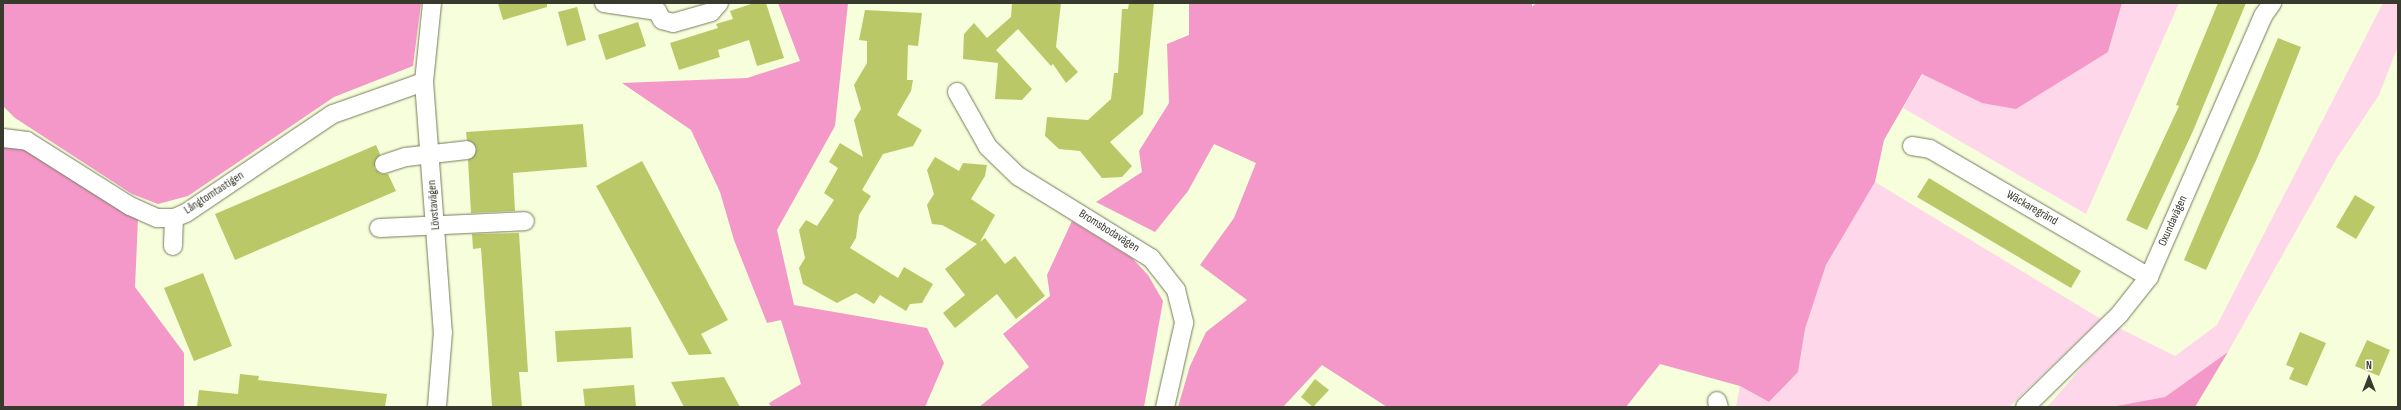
<!DOCTYPE html>
<meta charset="utf-8">
<style>
body{margin:0}
#map{position:relative;width:2401px;height:410px;overflow:hidden;background:#f7fedb;font-family:"Sofia Sans Condensed",sans-serif}
div>[style]{position:absolute}
[style*='--x']{left:calc(var(--x)*1px);top:calc(var(--y)*1px);width:calc(var(--w)*1px);rotate:calc(var(--a)*1deg)}
.green>*{inset:0;background:#fed8ea}
.forest>*{inset:0;background:#f398c8}
.building>*{inset:0;background:#bbc867}
.roads{filter:drop-shadow(0 0 1px #767b5c) drop-shadow(0 0 1px #767b5c)}
.minor>*{height:18px;margin:-9px;padding:0 9px;transform-origin:9px;border-radius:9px;background:#fff}
span{translate:-50% -50%;white-space:nowrap;text-align:center;line-height:1.15;-webkit-text-stroke:3.5px #fff;paint-order:stroke}
.street-label{font-size:12px;color:#373a2c}
.frame{position:absolute;inset:0;border:4px solid #373a2c;pointer-events:none}
.north{position:absolute;left:2349px;top:358px;width:40px;height:40px;-webkit-text-stroke:3px #fff;paint-order:stroke;rotate:0deg;font-size:11px;font-weight:700;line-height:16px;text-align:center;color:#373a2c}
.north::after{content:'';display:block;margin:auto;width:14px;height:18px;background:#373a2c;clip-path:polygon(50% 0,100% 100%,50% 72%,0 100%)}
</style>
<div id="map">
<div class="green">
<i style="clip-path:polygon(2122px 3px,2179px 3px,2086px 214px,1903px 108px,1923px 74px,1982px 103px,2108px 52px)"></i>
<i style="clip-path:polygon(2383px 3px,2398px 3px,2398px 46px,2379px 95px,2337px 158px,2228px 352px,2165px 397px,2111px 407px,2047px 407px,2117px 327px,2175px 356px,2217px 325px)"></i>
<i style="clip-path:polygon(1875px 182px,2101px 319px,2009px 407px,1736px 407px,1740px 386px,1769px 402px,1798px 372px,1805px 329px,1826px 265px)"></i>
</div>
<div class="forest">
<i style="clip-path:polygon(3px 3px,421px 3px,413px 66px,334px 97px,188px 196px,158px 204px,132px 194px,15px 118px,3px 106px)"></i>
<i style="clip-path:polygon(778px 3px,848px 3px,835px 126px,777px 230px,794px 305px,927px 328px,944px 363px,925px 407px,771px 407px,769px 403px,801px 384px,781px 320px,767px 323px,734px 240px,720px 192px,691px 130px,622px 83px,747px 78px,800px 61px)"></i>
<i style="clip-path:polygon(1189px 3px,1532px 3px,1532px 7px,1536px 3px,2122px 3px,2108px 52px,2016px 109px,1982px 103px,1922px 74px,1884px 140px,1875px 182px,1826px 265px,1805px 329px,1798px 372px,1769px 402px,1740px 386px,1660px 364px,1626px 407px,1387px 407px,1322px 365px,1283px 407px,1178px 407px,1190px 366px,1206px 332px,1247px 300px,1200px 265px,1234px 218px,1256px 163px,1214px 144px,1188px 191px,1155px 232px,1096px 202px,1142px 172px,1139px 151px,1169px 103px,1167px 44px,1189px 35px)"></i>
<i style="clip-path:polygon(17px 145px,138px 219px,135px 287px,184px 353px,184px 407px,3px 407px,3px 146px)"></i>
<i style="clip-path:polygon(1072px 221px,1132px 258px,1148px 275px,1163px 301px,1144px 407px,979px 407px,1029px 367px,1003px 334px,1050px 296px,1047px 275px)"></i>
<i style="clip-path:polygon(2228px 352px,2195px 407px,2111px 407px,2165px 397px)"></i>
</div>
<div class="building">
<i style="clip-path:polygon(498px 3px,547px 3px,547px 7px,503px 20px)"></i>
<i style="clip-path:polygon(754px 3px,766px 3px,784px 58px,757px 66px,749px 40px,718px 50px,720px 57px,679px 70px,670px 43px,718px 28px,716px 24px,733px 19px,730px 11px)"></i>
<i style="clip-path:polygon(1012px 3px,1061px 3px,1056px 47px,1078px 72px,1066px 83px,1053px 64px,1051px 66px,1018px 29px,996px 50px,1032px 89px,1022px 100px,995px 99px,998px 63px,963px 59px,964px 34px,974px 23px,987px 38px,1011px 17px)"></i>
<i style="clip-path:polygon(1129px 3px,1154px 3px,1143px 114px,1110px 142px,1132px 166px,1122px 177px,1102px 178px,1080px 151px,1059px 149px,1045px 136px,1047px 117px,1088px 120px,1111px 99px,1114px 73px,1118px 73px,1122px 9px,1128px 9px)"></i>
<i style="clip-path:polygon(2218px 3px,2246px 3px,2193px 131px,2147px 230px,2126px 220px,2179px 106px,2176px 105px)"></i>
<i style="clip-path:polygon(577px 7px,586px 40px,567px 46px,558px 12px)"></i>
<i style="clip-path:polygon(865px 10px,922px 13px,918px 46px,908px 45px,907px 80px,913px 80px,911px 91px,897px 115px,922px 130px,913px 146px,883px 154px,862px 190px,871px 196px,859px 215px,856px 238px,850px 248px,898px 278px,904px 267px,933px 284px,922px 303px,910px 304px,906px 311px,880px 295px,874px 304px,856px 293px,837px 303px,803px 284px,799px 268px,805px 258px,799px 230px,806px 220px,817px 226px,834px 200px,824px 193px,838px 168px,829px 162px,840px 143px,863px 157px,854px 120px,861px 109px,854px 85px,867px 63px,867px 41px,859px 40px)"></i>
<i style="clip-path:polygon(638px 22px,646px 46px,606px 60px,598px 35px)"></i>
<i style="clip-path:polygon(2278px 38px,2301px 47px,2258px 156px,2206px 270px,2184px 260px)"></i>
<i style="clip-path:polygon(583px 124px,587px 167px,513px 173px,515px 211px,471px 213px,468px 160px,477px 149px,467px 140px,466px 132px)"></i>
<i style="clip-path:polygon(376px 145px,380px 154px,374px 168px,381px 174px,388px 174px,396px 191px,235px 260px,215px 214px)"></i>
<i style="clip-path:polygon(935px 157px,959px 171px,963px 163px,987px 165px,985px 176px,971px 199px,995px 215px,980px 242px,985px 238px,1005px 264px,1015px 256px,1045px 296px,1016px 319px,997px 294px,955px 328px,943px 313px,965px 295px,945px 269px,977px 244px,942px 225px,932px 224px,927px 205px,934px 194px,927px 170px)"></i>
<i style="clip-path:polygon(642px 161px,728px 320px,701px 334px,712px 354px,689px 355px,596px 186px)"></i>
<i style="clip-path:polygon(1929px 178px,2081px 271px,2071px 288px,1917px 197px)"></i>
<i style="clip-path:polygon(2355px 195px,2375px 207px,2356px 239px,2336px 227px)"></i>
<i style="clip-path:polygon(519px 233px,528px 372px,519px 372px,522px 407px,492px 407px,481px 248px,473px 249px,472px 234px)"></i>
<i style="clip-path:polygon(203px 273px,232px 346px,194px 361px,164px 288px)"></i>
<i style="clip-path:polygon(631px 327px,633px 358px,557px 362px,555px 331px)"></i>
<i style="clip-path:polygon(2300px 332px,2326px 343px,2307px 386px,2289px 379px,2294px 368px,2286px 365px)"></i>
<i style="clip-path:polygon(2367px 340px,2390px 350px,2379px 376px,2355px 366px)"></i>
<i style="clip-path:polygon(240px 374px,259px 376px,258px 380px,387px 394px,385px 407px,197px 407px,199px 390px,238px 394px)"></i>
<i style="clip-path:polygon(724px 377px,740px 407px,684px 407px,671px 382px)"></i>
<i style="clip-path:polygon(1315px 379px,1329px 390px,1313px 407px,1301px 397px)"></i>
<i style="clip-path:polygon(634px 385px,636px 407px,585px 407px,583px 389px)"></i>
</div>
<div class="roads">
<div class="minor">
<i style="--x:432;--y:3;--w:79;--a:95.8"></i>
<i style="--x:424;--y:82;--w:251;--a:85.7"></i>
<i style="--x:443;--y:332;--w:75;--a:94.6"></i>
<i style="--x:604;--y:3;--w:54;--a:8.6"></i>
<i style="--x:657;--y:11;--w:10;--a:61"></i>
<i style="--x:662;--y:20;--w:11;--a:15"></i>
<i style="--x:673;--y:23;--w:40;--a:-16"></i>
<i style="--x:711;--y:12;--w:12;--a:-48"></i>
<i style="--x:957;--y:92;--w:63;--a:60.6"></i>
<i style="--x:988;--y:147;--w:42;--a:44"></i>
<i style="--x:1018;--y:176;--w:156;--a:31.7"></i>
<i style="--x:1151;--y:258;--w:41;--a:52"></i>
<i style="--x:1176;--y:290;--w:34;--a:76"></i>
<i style="--x:1184;--y:323;--w:86;--a:102.7"></i>
<i style="--x:3;--y:138;--w:24;--a:7"></i>
<i style="--x:27;--y:141;--w:122;--a:32.3"></i>
<i style="--x:130;--y:206;--w:30;--a:24"></i>
<i style="--x:157;--y:218;--w:17;--a:0"></i>
<i style="--x:174;--y:218;--w:13;--a:-23"></i>
<i style="--x:186;--y:213;--w:177;--a:-34"></i>
<i style="--x:333;--y:114;--w:96;--a:-19.4"></i>
<i style="--x:1912;--y:146;--w:18;--a:9"></i>
<i style="--x:1930;--y:149;--w:254;--a:30.3"></i>
<i style="--x:384;--y:164;--w:23;--a:-18"></i>
<i style="--x:406;--y:157;--w:61;--a:-6.5"></i>
<i style="--x:379;--y:228;--w:146;--a:-2.7"></i>
<i style="--x:173;--y:246;--w:28;--a:-88"></i>
<i style="--x:1717;--y:401;--w:6;--a:72"></i>
<i style="--x:2025;--y:407;--w:132;--a:-44.4"></i>
<i style="--x:2119;--y:315;--w:48;--a:-51.7"></i>
<i style="--x:2149;--y:277;--w:285;--a:-66.4"></i>
<i style="--x:2263;--y:16;--w:16;--a:-55"></i>
</div>
</div>
<div class="street-label">
<span style="left:214px;top:193px;rotate:-33deg">Långtomtastigen</span>
<span style="left:434px;top:205px;rotate:-95deg">Lövstavägen</span>
<span style="left:2032px;top:208px;rotate:30deg">Wäckaregränd</span>
<span style="left:2173px;top:221px;rotate:-66deg">Oxundavägen</span>
<span style="left:1109px;top:231px;rotate:32deg">Bromsbodavägen</span>
</div>
<div class="frame"></div>
<div class="north">N</div>
</div>
